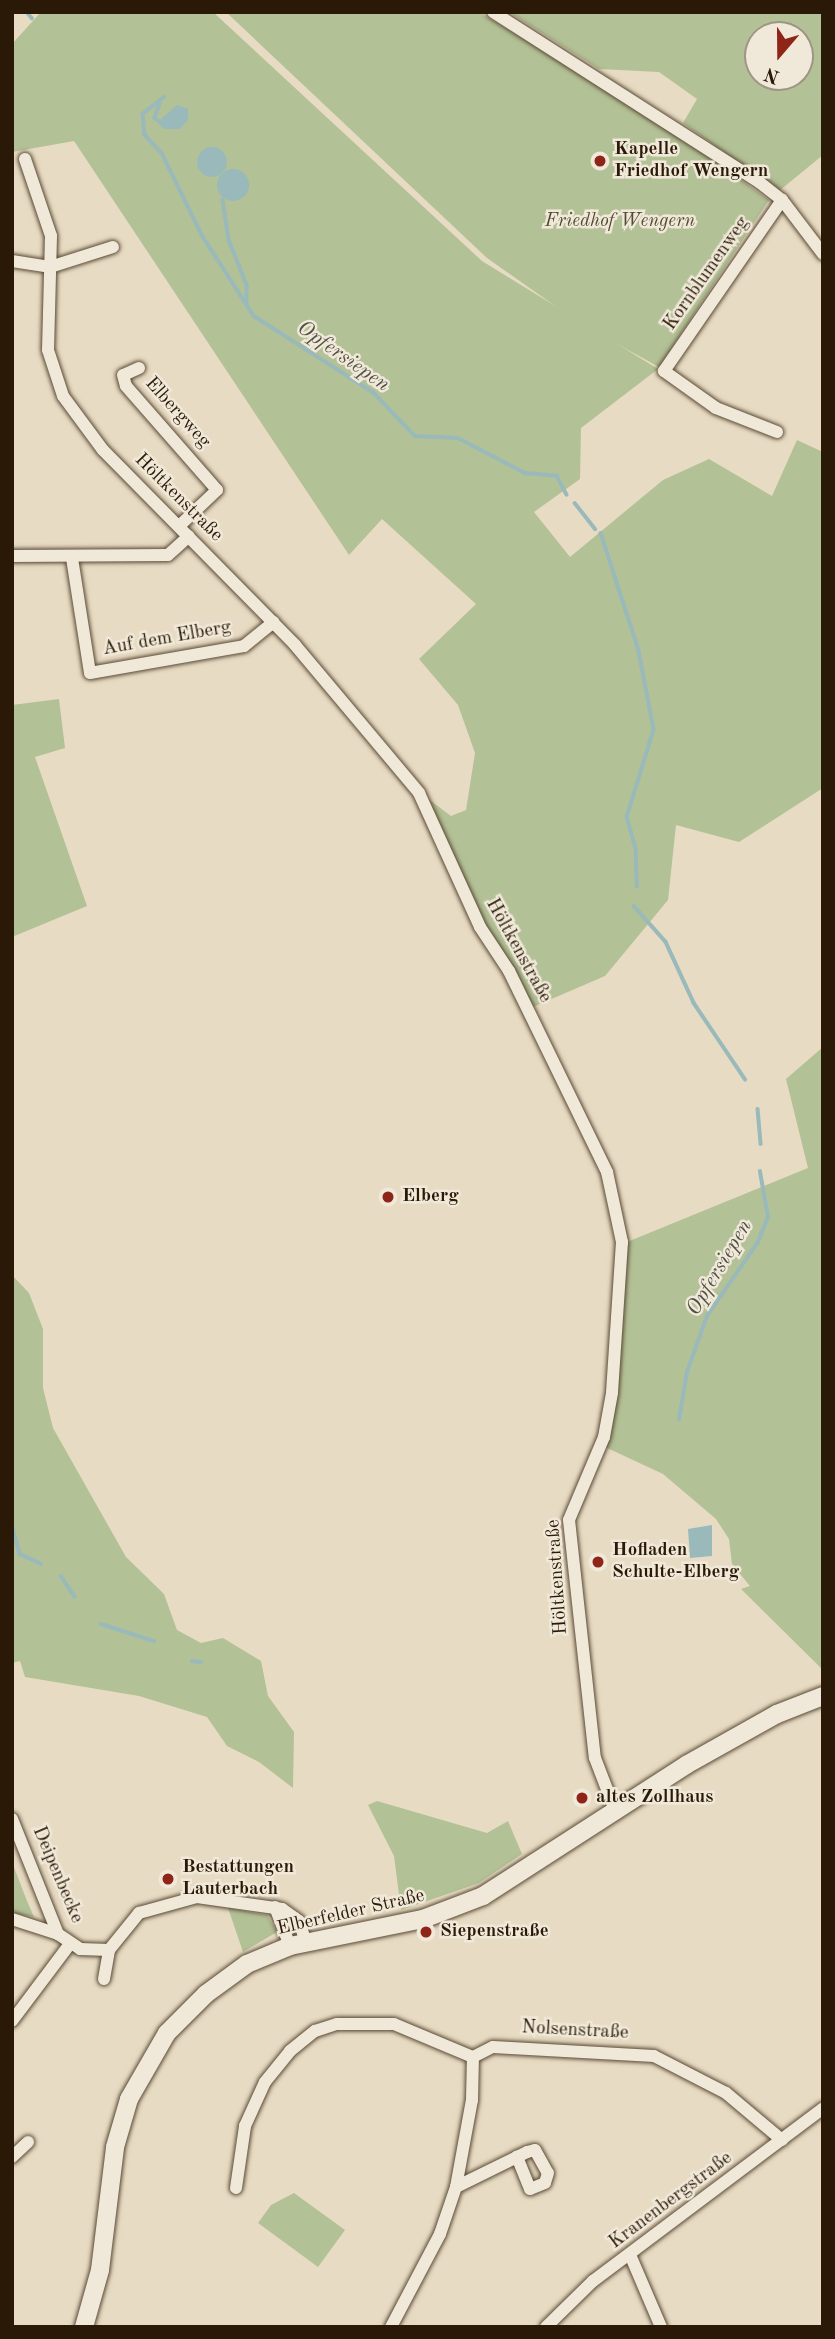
<!DOCTYPE html>
<meta charset="utf-8">
<style>
body{margin:0}
#map{position:relative;width:835px;height:2339px;overflow:hidden;background:#e8dbc3;font-family:"Old Standard TT",serif}
div>[style]{position:absolute}
[style*='--x']{left:calc(var(--x)*1px);top:calc(var(--y)*1px);width:calc(var(--w)*1px);rotate:calc(var(--a)*1deg)}
.green>*{inset:0;background:#b3c196}
.water>*{inset:0;background:#99b9ba}
.round{border-radius:50%}
.stream>*{height:3.5px;margin:-1.75px;padding:0 1.75px;transform-origin:1.75px;border-radius:1.75px;background:#99b9ba}
.roads{filter:drop-shadow(0 0 2px #594a35) drop-shadow(0 0 2px #594a35)}
.minor>*{height:12px;margin:-6px;padding:0 6px;transform-origin:6px;border-radius:6px;background:#f0e8d8}
.secondary>*{height:18px;margin:-9px;padding:0 9px;transform-origin:9px;border-radius:9px;background:#f0e8d8}
.dots>*{width:19px;height:19px;translate:-50% -50%;box-sizing:border-box;border:4px solid #f0e8d8;border-radius:50%}
span{translate:-50% -50%;white-space:nowrap;text-align:center;line-height:1.15;-webkit-text-stroke:5px #f0e8d8;paint-order:stroke}
.poi-label{font-size:19px;color:#291906;font-weight:700}
.left{translate:0 -50%;text-align:left}
.park-label{font-size:19px;color:#524b31;font-style:italic}
.street-label{font-size:19px;color:#291906}
.water-label{font-size:21px;color:#505145;font-style:italic}
.frame{position:absolute;inset:0;border:14px solid #291906;pointer-events:none}
.north{position:absolute;left:744px;top:21px;width:70px;height:70px;box-sizing:border-box;background:#f0e8d8;border:2px solid #a09584;border-radius:50%;rotate:200deg;font-size:19px;font-weight:700;line-height:28px;text-align:center;color:#291906}
.north::after{content:'';display:block;margin:auto;width:24px;height:32px;background:#8f2418;clip-path:polygon(50% 0,100% 100%,50% 72%,0 100%)}
</style>
<div id="map">
<div class="green">
<i style="clip-path:polygon(41px 12px,213px 12px,482px 261px,658px 369px,581px 428px,580px 479px,534px 512px,570px 557px,663px 480px,709px 459px,772px 496px,797px 440px,823px 452px,823px 788px,739px 842px,676px 825px,668px 900px,605px 976px,533px 1007px,481px 925px,427px 798px,451px 816px,466px 810px,475px 753px,458px 705px,419px 659px,476px 604px,382px 519px,349px 555px,74px 141px,12px 152px,12px 44px)"></i>
<i style="clip-path:polygon(226px 12px,479px 12px,644px 111px,769px 200px,659px 367px,582px 325px,487px 258px)"></i>
<i style="clip-path:polygon(evenodd,509px 12px,823px 12px,823px 155px,779px 191px,683px 123px,697px 99px,659px 72px,599px 69px,509px 12px,758px 35px,800px 35px,800px 77px,758px 77px,758px 35px)"></i>
<i style="clip-path:polygon(59px 699px,65px 748px,35px 757px,87px 906px,12px 937px,12px 705px)"></i>
<i style="clip-path:polygon(823px 1047px,823px 1670px,741px 1589px,750px 1586px,732px 1564px,729px 1539px,716px 1519px,663px 1474px,605px 1447px,627px 1242px,808px 1168px,786px 1079px)"></i>
<i style="clip-path:polygon(12px 1275px,29px 1293px,43px 1329px,43px 1388px,53px 1428px,126px 1557px,164px 1594px,177px 1630px,201px 1643px,223px 1638px,261px 1661px,268px 1696px,294px 1732px,293px 1788px,259px 1762px,227px 1746px,207px 1717px,139px 1696px,25px 1677px,20px 1661px,12px 1663px)"></i>
<i style="clip-path:polygon(377px 1801px,487px 1833px,508px 1821px,522px 1854px,479px 1883px,401px 1910px,394px 1856px,368px 1805px)"></i>
<i style="clip-path:polygon(12px 1862px,27px 1901px,34px 1917px,12px 1913px)"></i>
<i style="clip-path:polygon(228px 1908px,267px 1915px,277px 1932px,243px 1952px)"></i>
<i style="clip-path:polygon(294px 2193px,345px 2230px,318px 2267px,258px 2223px,271px 2205px)"></i>
</div>
<div class="water">
<i style="clip-path:polygon(177px 105px,188px 109px,188px 120px,180px 129px,164px 129px,159px 124px,162px 118px)"></i>
<i class="round" style="left:197px;top:147px;width:30px;height:30px"></i>
<i class="round" style="left:217px;top:169px;width:32px;height:32px"></i>
<i style="clip-path:polygon(712px 1525px,712px 1556px,690px 1558px,688px 1529px)"></i>
</div>
<div class="stream">
<i style="--x:27;--y:12;--w:8;--a:50"></i>
<i style="--x:165;--y:97;--w:28;--a:142"></i>
<i style="--x:143;--y:114;--w:21;--a:85"></i>
<i style="--x:145;--y:135;--w:25;--a:47"></i>
<i style="--x:162;--y:153;--w:91;--a:64"></i>
<i style="--x:202;--y:235;--w:96;--a:57.3"></i>
<i style="--x:254;--y:316;--w:141;--a:32.6"></i>
<i style="--x:373;--y:392;--w:61;--a:46.3"></i>
<i style="--x:415;--y:436;--w:43;--a:2.7"></i>
<i style="--x:458;--y:438;--w:76;--a:27.6"></i>
<i style="--x:525;--y:473;--w:32;--a:5"></i>
<i style="--x:557;--y:476;--w:21;--a:62"></i>
<i style="--x:160;--y:104;--w:15;--a:110"></i>
<i style="--x:155;--y:118;--w:10;--a:37"></i>
<i style="--x:223;--y:200;--w:40;--a:81.5"></i>
<i style="--x:229;--y:240;--w:48;--a:68.2"></i>
<i style="--x:247;--y:285;--w:17;--a:90"></i>
<i style="--x:575;--y:503;--w:33;--a:52"></i>
<i style="--x:601;--y:533;--w:124;--a:72.1"></i>
<i style="--x:639;--y:651;--w:80;--a:79.2"></i>
<i style="--x:654;--y:730;--w:91;--a:107.2"></i>
<i style="--x:627;--y:817;--w:32;--a:74"></i>
<i style="--x:636;--y:848;--w:38;--a:88"></i>
<i style="--x:634;--y:906;--w:48;--a:48.4"></i>
<i style="--x:666;--y:942;--w:67;--a:65.3"></i>
<i style="--x:694;--y:1003;--w:92;--a:56.1"></i>
<i style="--x:758;--y:1109;--w:35;--a:85"></i>
<i style="--x:679;--y:1420;--w:49;--a:-80.5"></i>
<i style="--x:687;--y:1372;--w:59;--a:-70.3"></i>
<i style="--x:707;--y:1316;--w:90;--a:-55.4"></i>
<i style="--x:758;--y:1242;--w:27;--a:-68"></i>
<i style="--x:768;--y:1217;--w:46;--a:-100.1"></i>
<i style="--x:12;--y:1524;--w:31;--a:75"></i>
<i style="--x:20;--y:1554;--w:23;--a:25"></i>
<i style="--x:61;--y:1576;--w:25;--a:56"></i>
<i style="--x:101;--y:1624;--w:56;--a:17.8"></i>
<i style="--x:192;--y:1661;--w:9;--a:6"></i>
</div>
<div class="roads">
<div class="minor">
<i style="--x:493;--y:12;--w:316;--a:32.6"></i>
<i style="--x:759;--y:182;--w:29;--a:38"></i>
<i style="--x:782;--y:200;--w:68;--a:52.8"></i>
<i style="--x:25;--y:159;--w:81;--a:71.3"></i>
<i style="--x:51;--y:236;--w:114;--a:91.5"></i>
<i style="--x:48;--y:350;--w:48;--a:71.9"></i>
<i style="--x:63;--y:396;--w:67;--a:53.5"></i>
<i style="--x:103;--y:450;--w:274;--a:45.4"></i>
<i style="--x:295;--y:645;--w:193;--a:50"></i>
<i style="--x:419;--y:793;--w:147;--a:65.5"></i>
<i style="--x:480;--y:927;--w:53;--a:56.6"></i>
<i style="--x:509;--y:971;--w:224;--a:64"></i>
<i style="--x:607;--y:1172;--w:72;--a:77.9"></i>
<i style="--x:622;--y:1242;--w:151;--a:93.8"></i>
<i style="--x:612;--y:1393;--w:45;--a:100.3"></i>
<i style="--x:604;--y:1437;--w:90;--a:112.9"></i>
<i style="--x:569;--y:1520;--w:239;--a:83.8"></i>
<i style="--x:595;--y:1758;--w:56;--a:69"></i>
<i style="--x:12;--y:261;--w:38;--a:9"></i>
<i style="--x:50;--y:267;--w:66;--a:-17.6"></i>
<i style="--x:139;--y:368;--w:17;--a:156"></i>
<i style="--x:123;--y:375;--w:11;--a:75"></i>
<i style="--x:126;--y:386;--w:138;--a:48.8"></i>
<i style="--x:217;--y:490;--w:52;--a:136.5"></i>
<i style="--x:777;--y:432;--w:66;--a:-158.5"></i>
<i style="--x:716;--y:408;--w:64;--a:-144.6"></i>
<i style="--x:664;--y:371;--w:208;--a:-55.4"></i>
<i style="--x:12;--y:556;--w:156;--a:-0.4"></i>
<i style="--x:168;--y:555;--w:28;--a:-42"></i>
<i style="--x:72;--y:558;--w:116;--a:81.1"></i>
<i style="--x:90;--y:673;--w:156;--a:-9.9"></i>
<i style="--x:244;--y:646;--w:38;--a:-39"></i>
<i style="--x:12;--y:1819;--w:124;--a:68.2"></i>
<i style="--x:58;--y:1934;--w:27;--a:34"></i>
<i style="--x:80;--y:1949;--w:29;--a:2"></i>
<i style="--x:109;--y:1950;--w:48;--a:-51"></i>
<i style="--x:139;--y:1913;--w:60;--a:-15.4"></i>
<i style="--x:197;--y:1897;--w:86;--a:8"></i>
<i style="--x:282;--y:1909;--w:21;--a:35"></i>
<i style="--x:299;--y:1921;--w:22;--a:72"></i>
<i style="--x:275;--y:1907;--w:42;--a:69"></i>
<i style="--x:12;--y:1919;--w:48;--a:18.1"></i>
<i style="--x:104;--y:1979;--w:29;--a:-80"></i>
<i style="--x:12;--y:2021;--w:95;--a:-53.1"></i>
<i style="--x:473;--y:2057;--w:22;--a:-27"></i>
<i style="--x:493;--y:2047;--w:161;--a:3.2"></i>
<i style="--x:654;--y:2056;--w:81;--a:27.2"></i>
<i style="--x:726;--y:2093;--w:73;--a:40"></i>
<i style="--x:12;--y:2157;--w:22;--a:-43"></i>
<i style="--x:456;--y:2187;--w:79;--a:-26.2"></i>
<i style="--x:527;--y:2152;--w:8;--a:-14"></i>
<i style="--x:535;--y:2150;--w:26;--a:61"></i>
<i style="--x:548;--y:2173;--w:10;--a:107"></i>
<i style="--x:545;--y:2183;--w:16;--a:158"></i>
<i style="--x:530;--y:2189;--w:35;--a:-112"></i>
<i style="--x:236;--y:2188;--w:63;--a:-81.7"></i>
<i style="--x:245;--y:2126;--w:48;--a:-65.6"></i>
<i style="--x:265;--y:2082;--w:40;--a:-51"></i>
<i style="--x:290;--y:2051;--w:32;--a:-39"></i>
<i style="--x:315;--y:2031;--w:23;--a:-18"></i>
<i style="--x:337;--y:2024;--w:57;--a:0"></i>
<i style="--x:394;--y:2024;--w:86;--a:22.7"></i>
<i style="--x:631;--y:2257;--w:76;--a:66.8"></i>
<i style="--x:391;--y:2327;--w:105;--a:-62.2"></i>
<i style="--x:440;--y:2234;--w:50;--a:-71.2"></i>
<i style="--x:456;--y:2187;--w:88;--a:-79.6"></i>
<i style="--x:472;--y:2100;--w:43;--a:-88.7"></i>
<i style="--x:546;--y:2327;--w:66;--a:-44.4"></i>
<i style="--x:593;--y:2281;--w:288;--a:-36.9"></i>
</div>
<div class="secondary">
<i style="--x:84;--y:2327;--w:59;--a:-74.3"></i>
<i style="--x:100;--y:2270;--w:124;--a:-83"></i>
<i style="--x:115;--y:2147;--w:50;--a:-73.7"></i>
<i style="--x:129;--y:2099;--w:76;--a:-60.1"></i>
<i style="--x:167;--y:2033;--w:55;--a:-45"></i>
<i style="--x:206;--y:1994;--w:51;--a:-36.2"></i>
<i style="--x:247;--y:1964;--w:47;--a:-22.7"></i>
<i style="--x:290;--y:1946;--w:136;--a:-11.5"></i>
<i style="--x:423;--y:1919;--w:64;--a:-21"></i>
<i style="--x:483;--y:1896;--w:242;--a:-32.8"></i>
<i style="--x:686;--y:1765;--w:104;--a:-29.3"></i>
<i style="--x:777;--y:1714;--w:49;--a:-21.4"></i>
</div>
</div>
<div class="dots">
<i style="left:600px;top:161px;background:#8f2418"></i>
<i style="left:388px;top:1197px;background:#8f2418"></i>
<i style="left:598px;top:1562px;background:#8f2418"></i>
<i style="left:582px;top:1798px;background:#8f2418"></i>
<i style="left:168px;top:1879px;background:#8f2418"></i>
<i style="left:426px;top:1932px;background:#8f2418"></i>
</div>
<div class="poi-label">
<span class="left" style="left:614px;top:161px">Kapelle<br>Friedhof Wengern</span>
<span class="left" style="left:402px;top:1197px">Elberg</span>
<span class="left" style="left:612px;top:1562px">Hofladen<br>Schulte-Elberg</span>
<span class="left" style="left:596px;top:1798px">altes Zollhaus</span>
<span class="left" style="left:182px;top:1879px">Bestattungen<br>Lauterbach</span>
<span class="left" style="left:440px;top:1932px">Siepenstraße</span>
</div>
<div class="park-label">
<span style="left:620px;top:222px">Friedhof Wengern</span>
</div>
<div class="street-label">
<span style="left:707px;top:274px;rotate:-55deg">Kornblumenweg</span>
<span style="left:177px;top:413px;rotate:48deg">Elbergweg</span>
<span style="left:178px;top:498px;rotate:45deg">Höltkenstraße</span>
<span style="left:167px;top:639px;rotate:-10deg">Auf dem Elberg</span>
<span style="left:518px;top:951px;rotate:61deg">Höltkenstraße</span>
<span style="left:558px;top:1577px;rotate:-94deg">Höltkenstraße</span>
<span style="left:57px;top:1875px;rotate:67deg">Deipenbecke</span>
<span style="left:351px;top:1913px;rotate:-13deg">Elberfelder Straße</span>
<span style="left:575px;top:2031px;rotate:3deg">Nolsenstraße</span>
<span style="left:671px;top:2201px;rotate:-37deg">Kranenbergstraße</span>
</div>
<div class="water-label">
<span style="left:343px;top:357px;rotate:35deg">Opfersiepen</span>
<span style="left:720px;top:1268px;rotate:-59deg">Opfersiepen</span>
</div>
<div class="frame"></div>
<div class="north">N</div>
</div>
